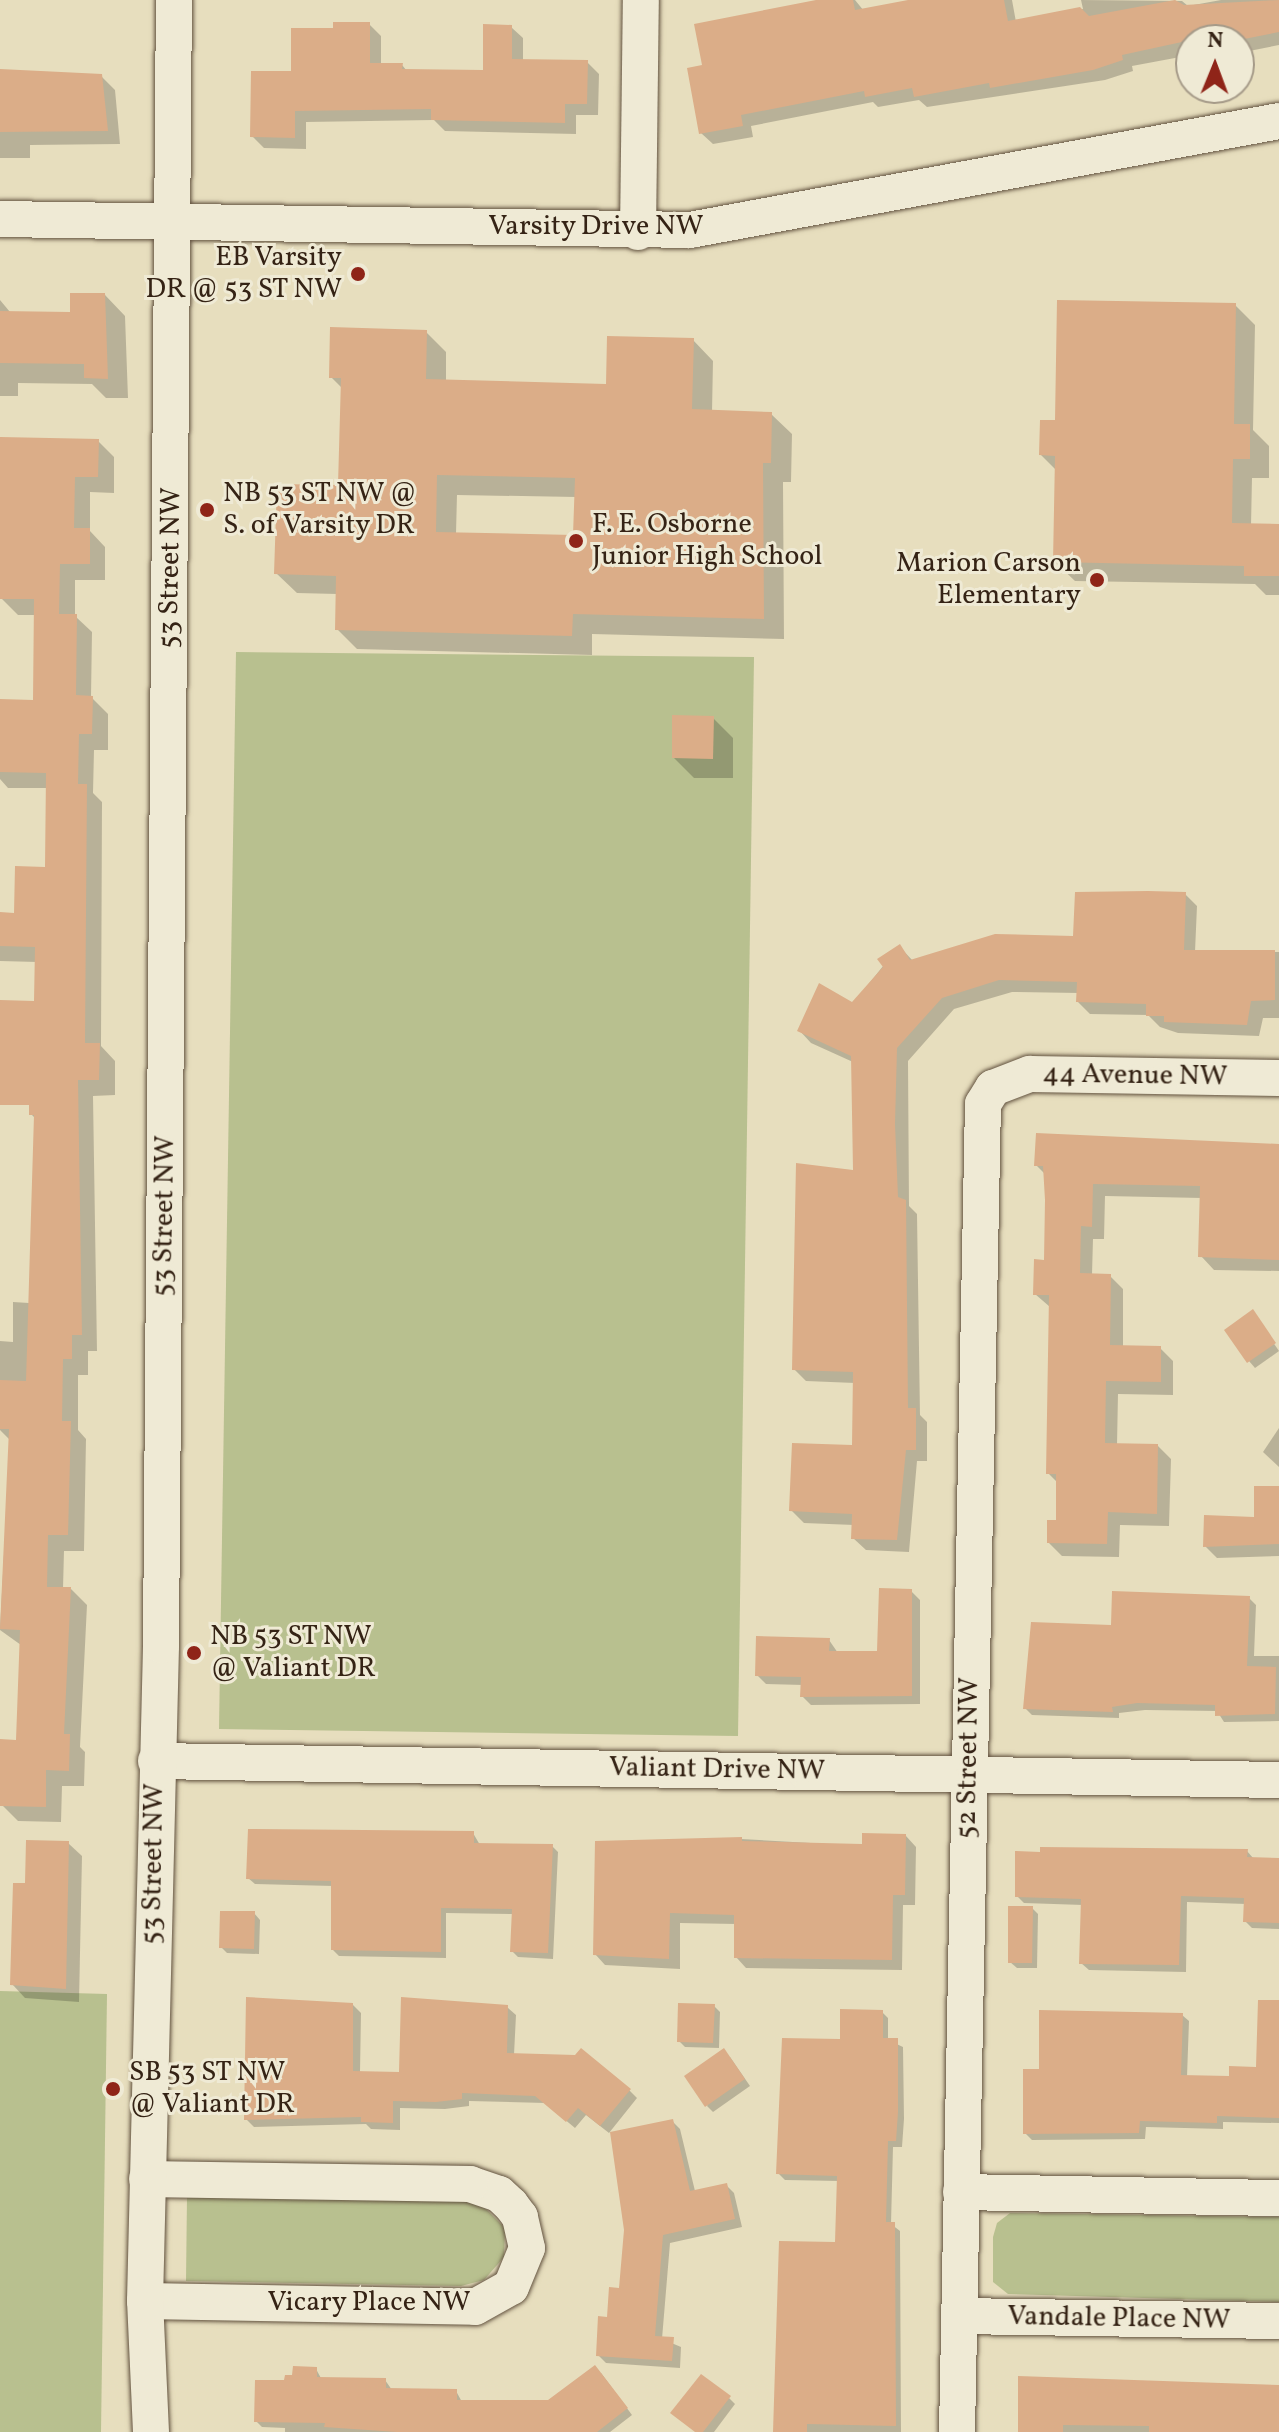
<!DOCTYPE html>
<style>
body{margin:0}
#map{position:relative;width:1279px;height:2432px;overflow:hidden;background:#e7debe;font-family:Vollkorn,serif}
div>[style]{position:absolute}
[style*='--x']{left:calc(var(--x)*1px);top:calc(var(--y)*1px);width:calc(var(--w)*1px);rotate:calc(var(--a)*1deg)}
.green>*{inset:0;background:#b8c08f}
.shadow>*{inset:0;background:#0003}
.building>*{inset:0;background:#dbad88}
.roads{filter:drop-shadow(0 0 2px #62523f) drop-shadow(0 0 2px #62523f)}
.minor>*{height:36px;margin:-18px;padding:0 18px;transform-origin:18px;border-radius:18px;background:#efead5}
.dots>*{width:22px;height:22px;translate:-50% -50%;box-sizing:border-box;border:4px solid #efead5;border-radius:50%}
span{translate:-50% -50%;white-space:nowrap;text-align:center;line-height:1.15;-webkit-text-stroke:6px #efead5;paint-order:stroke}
.street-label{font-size:28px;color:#352315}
.poi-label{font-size:28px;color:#352315}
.right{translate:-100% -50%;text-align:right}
.left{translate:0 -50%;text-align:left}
.north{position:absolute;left:1175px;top:24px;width:80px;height:80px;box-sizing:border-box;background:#efead5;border:2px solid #a59a88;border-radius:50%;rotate:1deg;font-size:22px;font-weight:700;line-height:32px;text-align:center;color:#352315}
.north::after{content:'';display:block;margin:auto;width:28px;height:36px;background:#8f2418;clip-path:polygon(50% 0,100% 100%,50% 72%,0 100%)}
</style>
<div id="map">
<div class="green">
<i style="clip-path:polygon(236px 652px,754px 657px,738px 1736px,219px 1729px)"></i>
<i style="clip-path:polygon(0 1991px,107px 1994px,101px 2432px,0 2432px)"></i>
<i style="clip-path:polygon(187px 2197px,466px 2201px,482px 2205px,505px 2228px,504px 2257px,484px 2280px,461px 2286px,186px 2281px)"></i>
<i style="clip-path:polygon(1010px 2213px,1279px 2217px,1279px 2302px,1008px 2294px,993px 2282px,993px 2237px,997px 2223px)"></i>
</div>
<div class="shadow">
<i style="clip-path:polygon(833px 0,855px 0,864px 11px,919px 0,1012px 0,1016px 22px,1083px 9px,1081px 0,1182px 1px,1188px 6px,1221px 0,1279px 0,1279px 45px,1239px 53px,1239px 40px,1191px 40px,1191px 55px,1132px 66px,1133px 71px,1105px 80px,927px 107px,919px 100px,878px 107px,873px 102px,751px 126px,753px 137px,713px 144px,701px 133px,705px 66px)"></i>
<i style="clip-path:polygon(369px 24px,381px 36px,381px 65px,402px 65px,407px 71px,485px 72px,511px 27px,523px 38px,523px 62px,587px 62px,599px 74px,598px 115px,576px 115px,576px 134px,445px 131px,434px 120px,306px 122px,306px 149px,264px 148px,252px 136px,293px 73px,335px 30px)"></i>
<i style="clip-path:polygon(0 70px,101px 76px,115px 90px,120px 144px,30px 145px,30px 158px,0 158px)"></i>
<i style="clip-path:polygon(105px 295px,125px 316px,128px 398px,106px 398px,92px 384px,18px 383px,18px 396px,0 396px,0 300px,10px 312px,72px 314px)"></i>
<i style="clip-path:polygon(1235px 305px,1255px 325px,1253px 430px,1269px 446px,1269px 478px,1252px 478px,1251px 526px,1279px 526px,1279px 595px,1266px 595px,1255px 584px,1075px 581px,1055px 562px,1057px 471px,1041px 455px,1057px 422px)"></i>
<i style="clip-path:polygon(evenodd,426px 332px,446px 352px,446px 382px,608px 386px,693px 340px,713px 361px,712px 412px,771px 414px,792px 434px,791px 482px,783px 482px,784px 639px,592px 634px,592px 655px,357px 649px,337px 629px,337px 594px,297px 593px,276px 573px,340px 488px,343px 389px,331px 377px,426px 332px,457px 495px,576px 497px,575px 537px,456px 534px,457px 495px)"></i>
<i style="clip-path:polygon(0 439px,98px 441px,114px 457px,114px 493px,90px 492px,90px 531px,105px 547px,105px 580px,75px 580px,75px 616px,92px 632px,91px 697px,108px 714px,108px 750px,94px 750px,93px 793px,102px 802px,101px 1046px,115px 1061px,115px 1095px,93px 1096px,97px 1351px,88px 1351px,88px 1375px,78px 1375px,78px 1430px,86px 1439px,84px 1551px,64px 1551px,63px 1589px,71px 1589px,87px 1605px,80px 1747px,85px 1752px,84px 1786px,62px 1786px,61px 1822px,18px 1821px,2px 1805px,0 1779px,0 1741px,18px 1742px,21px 1645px,0 1630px,10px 1440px,0 1430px,0 1341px,13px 1342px,13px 1302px,29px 1303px,36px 1119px,31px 1114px,32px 1049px,0 1048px,0 1002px,36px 1003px,37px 962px,0 961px,0 914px,16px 915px,47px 869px,48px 788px,8px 788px,0 779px,0 701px,35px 702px,36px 615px,18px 615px,2px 599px)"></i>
<i style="clip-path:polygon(713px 718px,733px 738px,733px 778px,694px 778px,674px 758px)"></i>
<i style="clip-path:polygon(1185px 894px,1197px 906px,1195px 952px,1279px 952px,1279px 1018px,1263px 1018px,1259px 1036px,1178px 1033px,1160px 1027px,1148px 1015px,1090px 1014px,1078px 1002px,1079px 993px,1012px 992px,954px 1009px,908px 1061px,909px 1206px,917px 1214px,920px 1415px,927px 1422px,927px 1461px,917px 1461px,909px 1552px,866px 1550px,853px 1538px,854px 1525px,804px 1523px,791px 1510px,854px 1447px,855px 1383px,806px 1381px,794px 1369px,855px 1173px,853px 1062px,811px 1043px,799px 1030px,852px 1005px,899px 946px,913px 961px,1075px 938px)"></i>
<i style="clip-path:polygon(1038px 1135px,1279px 1147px,1279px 1271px,1214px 1270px,1201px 1256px,1202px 1198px,1105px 1196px,1104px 1239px,1093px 1239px,1092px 1275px,1110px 1276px,1123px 1289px,1123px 1347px,1160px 1348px,1173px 1361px,1173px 1395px,1118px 1394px,1117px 1445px,1158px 1446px,1171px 1459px,1169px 1526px,1120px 1525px,1119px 1557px,1062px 1556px,1049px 1543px,1058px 1522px,1058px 1483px,1048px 1473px,1050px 1307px,1035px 1294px,1046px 1262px,1045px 1174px,1036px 1165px)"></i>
<i style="clip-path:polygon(1255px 1316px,1279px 1351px,1255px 1368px,1249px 1361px)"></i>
<i style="clip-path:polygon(1279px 1428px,1279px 1467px,1263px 1452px)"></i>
<i style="clip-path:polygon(1279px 1488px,1279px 1556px,1217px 1558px,1205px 1546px,1256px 1519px)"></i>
<i style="clip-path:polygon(911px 1591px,920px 1600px,920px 1704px,811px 1705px,802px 1696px,803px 1685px,766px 1684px,757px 1675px,829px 1640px,838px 1653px,879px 1653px)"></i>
<i style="clip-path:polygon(1249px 1598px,1256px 1605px,1254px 1656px,1279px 1656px,1279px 1721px,1224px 1722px,1217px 1711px,1145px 1710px,1119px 1713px,1119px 1718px,1032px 1715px,1025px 1708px,1113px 1627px)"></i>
<i style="clip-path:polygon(473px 1833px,480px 1845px,552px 1846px,558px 1852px,553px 1959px,518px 1957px,512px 1951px,514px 1914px,446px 1913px,446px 1958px,339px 1956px,333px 1950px,333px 1886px,255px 1884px,248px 1878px)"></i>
<i style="clip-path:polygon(906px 1836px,916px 1847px,915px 1905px,903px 1905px,902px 1970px,746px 1968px,736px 1957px,736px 1924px,680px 1923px,680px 1969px,605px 1965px,595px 1954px,741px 1839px,864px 1846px)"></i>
<i style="clip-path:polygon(68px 1843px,82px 1856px,79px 2002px,25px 1998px,12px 1984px,27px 1885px)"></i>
<i style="clip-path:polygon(1247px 1851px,1253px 1858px,1279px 1859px,1279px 1929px,1252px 1928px,1245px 1921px,1246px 1904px,1187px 1902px,1186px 1972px,1089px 1970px,1081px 1963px,1083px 1905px,1024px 1903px,1017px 1896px)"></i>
<i style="clip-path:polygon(1032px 1908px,1038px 1914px,1037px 1968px,1017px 1968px,1010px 1962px)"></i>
<i style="clip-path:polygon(254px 1913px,260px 1920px,259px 1954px,227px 1953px,221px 1947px)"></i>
<i style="clip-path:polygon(353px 2005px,361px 2013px,360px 2073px,401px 2074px,507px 2007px,516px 2015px,514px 2055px,629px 2090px,637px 2098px,609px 2133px,586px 2115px,575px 2128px,545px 2103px,469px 2101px,469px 2106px,445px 2109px,400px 2108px,400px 2130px,371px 2129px,366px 2124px,254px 2127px,246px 2119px)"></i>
<i style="clip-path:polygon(714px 2006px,720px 2012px,719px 2048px,685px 2047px,679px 2041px)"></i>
<i style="clip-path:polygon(882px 2012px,888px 2018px,888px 2040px,903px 2047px,904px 2119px,902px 2147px,893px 2147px,891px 2224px,900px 2231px,901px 2432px,775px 2432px,837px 2244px,839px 2181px,785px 2180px,778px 2173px,842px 2041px)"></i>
<i style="clip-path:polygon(1182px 2015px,1189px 2021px,1187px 2077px,1231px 2078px,1258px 2069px,1279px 2017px,1279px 2123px,1223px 2122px,1223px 2129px,1146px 2127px,1145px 2139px,1032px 2140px,1025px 2133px,1041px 2071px)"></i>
<i style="clip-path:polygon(730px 2057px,750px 2086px,713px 2112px,707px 2106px)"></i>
<i style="clip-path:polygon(672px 2121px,680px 2129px,695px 2191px,726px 2185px,734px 2193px,742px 2227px,670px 2243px,662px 2339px,681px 2347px,680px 2368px,606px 2363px,598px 2355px)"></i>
<i style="clip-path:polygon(316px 2369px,322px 2380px,385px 2380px,392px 2390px,456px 2391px,462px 2402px,548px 2402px,601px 2373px,632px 2415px,610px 2432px,285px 2432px,285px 2428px,262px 2427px,256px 2421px,286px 2382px)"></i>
<i style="clip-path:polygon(1279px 2387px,1279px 2432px,1020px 2432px)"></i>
<i style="clip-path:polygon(729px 2398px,735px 2404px,714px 2432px,696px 2432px)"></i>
</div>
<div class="building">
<i style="clip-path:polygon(816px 0,853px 0,855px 10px,908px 0,1004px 0,1008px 21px,1080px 7px,1089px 16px,1175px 0,1184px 5px,1279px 0,1279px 32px,1239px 40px,1191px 40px,1122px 55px,1123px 60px,1093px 70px,990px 88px,989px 83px,914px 97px,912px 88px,865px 97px,864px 91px,741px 115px,743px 126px,699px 134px,687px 68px,702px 65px,694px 24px)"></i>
<i style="clip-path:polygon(333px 22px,370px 22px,370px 63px,403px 63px,402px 69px,483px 70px,483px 24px,512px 25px,512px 59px,588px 60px,587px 104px,565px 104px,565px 123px,431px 120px,431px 109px,295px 111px,295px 138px,250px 137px,251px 71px,291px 71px,291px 28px,333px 28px)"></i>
<i style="clip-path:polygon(0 69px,102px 74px,108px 131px,0 132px)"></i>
<i style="clip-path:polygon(70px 293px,105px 293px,108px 379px,84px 378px,84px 364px,0 363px,0 311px,70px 312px)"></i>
<i style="clip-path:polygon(1057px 300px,1236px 303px,1234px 424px,1250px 424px,1250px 459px,1233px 459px,1232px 523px,1279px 524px,1279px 576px,1244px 576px,1244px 566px,1053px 562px,1055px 456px,1039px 455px,1040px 420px,1055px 420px)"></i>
<i style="clip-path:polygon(evenodd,330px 327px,427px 330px,426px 379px,606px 384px,607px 336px,694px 338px,692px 409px,772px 412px,771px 463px,763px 463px,764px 619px,573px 614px,572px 636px,335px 630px,336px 576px,274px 574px,277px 484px,338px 485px,341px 378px,329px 378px,330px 327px,437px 475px,575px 478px,573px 535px,436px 532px,437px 475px)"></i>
<i style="clip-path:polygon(0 437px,99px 439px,98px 477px,75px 477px,74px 528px,90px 528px,90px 564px,60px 564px,59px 614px,77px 614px,76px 695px,93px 696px,92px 734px,79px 734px,78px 784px,87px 784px,85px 1043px,100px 1043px,99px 1080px,78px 1080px,82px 1335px,72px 1335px,72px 1359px,63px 1359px,62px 1421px,71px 1421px,68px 1535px,48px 1535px,47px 1587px,71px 1587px,64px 1734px,70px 1734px,69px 1771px,46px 1770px,46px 1807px,0 1806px,0 1739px,16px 1740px,20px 1630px,0 1629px,9px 1429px,0 1429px,0 1380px,26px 1381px,34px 1115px,29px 1115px,29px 1105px,0 1105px,0 1000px,34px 1001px,35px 947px,0 946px,0 912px,14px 913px,15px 866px,45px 867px,46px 773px,0 772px,0 699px,33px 700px,34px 599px,0 599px)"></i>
<i style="clip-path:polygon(672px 715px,714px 716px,713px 759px,672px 758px)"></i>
<i style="clip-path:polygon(1148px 891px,1186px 892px,1184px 950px,1275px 950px,1275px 1000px,1251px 1001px,1247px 1025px,1164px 1022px,1164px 1016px,1146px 1016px,1146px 1004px,1076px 1002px,1077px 982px,999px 980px,942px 998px,897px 1048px,895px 1124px,898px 1197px,906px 1200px,908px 1408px,916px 1408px,916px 1450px,906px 1450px,897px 1540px,851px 1539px,852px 1514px,789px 1511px,792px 1443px,852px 1445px,853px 1372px,792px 1370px,796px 1163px,853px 1170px,851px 1056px,797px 1031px,819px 983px,852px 1002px,883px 967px,877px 959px,900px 944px,910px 960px,995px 934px,1073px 936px,1075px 892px)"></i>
<i style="clip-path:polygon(1036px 1133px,1279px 1144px,1279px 1260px,1198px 1257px,1200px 1186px,1093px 1184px,1092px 1227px,1081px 1226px,1080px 1273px,1111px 1274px,1110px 1345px,1161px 1346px,1161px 1382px,1106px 1381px,1105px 1443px,1158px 1444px,1157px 1514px,1108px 1512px,1107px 1544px,1047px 1543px,1047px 1520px,1056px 1520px,1056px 1474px,1046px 1474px,1049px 1295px,1033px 1295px,1034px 1259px,1044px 1260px,1045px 1200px,1043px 1166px,1034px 1166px)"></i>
<i style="clip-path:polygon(1253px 1309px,1276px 1343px,1247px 1363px,1224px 1330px)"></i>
<i style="clip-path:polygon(1254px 1486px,1279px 1486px,1279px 1544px,1203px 1547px,1204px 1515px,1254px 1517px)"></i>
<i style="clip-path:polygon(879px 1588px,912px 1589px,912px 1696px,800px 1697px,801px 1677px,755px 1676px,756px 1636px,830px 1638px,829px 1651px,877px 1651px)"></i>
<i style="clip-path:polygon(1112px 1591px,1250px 1596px,1247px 1666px,1276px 1667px,1275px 1714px,1215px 1716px,1215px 1705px,1137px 1703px,1112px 1707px,1113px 1712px,1023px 1709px,1031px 1622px,1111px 1625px)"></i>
<i style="clip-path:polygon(248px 1829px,474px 1831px,474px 1843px,553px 1844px,548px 1953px,510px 1952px,512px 1909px,441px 1908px,441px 1952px,331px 1950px,331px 1881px,246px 1879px)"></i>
<i style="clip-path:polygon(862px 1833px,906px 1834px,905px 1895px,893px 1895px,892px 1960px,734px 1958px,734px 1915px,670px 1913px,669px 1959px,593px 1955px,595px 1841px,742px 1837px,742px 1841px,862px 1844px)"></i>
<i style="clip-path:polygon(26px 1840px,69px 1841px,66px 1989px,10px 1985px,13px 1883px,25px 1883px)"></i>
<i style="clip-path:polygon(1040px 1847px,1248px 1849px,1247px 1857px,1279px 1858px,1279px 1923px,1243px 1922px,1244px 1898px,1181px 1896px,1179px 1965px,1079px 1964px,1081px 1899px,1015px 1897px,1015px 1851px,1040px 1852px)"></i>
<i style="clip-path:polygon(1008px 1906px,1033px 1906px,1032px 1963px,1008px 1963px)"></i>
<i style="clip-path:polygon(220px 1911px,255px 1911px,254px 1949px,219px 1948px)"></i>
<i style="clip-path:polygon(246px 1997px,353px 2003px,353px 2071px,399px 2072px,401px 1997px,508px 2005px,507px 2053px,575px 2055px,581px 2048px,631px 2089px,600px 2126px,578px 2108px,566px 2122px,535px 2096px,462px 2093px,462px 2099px,436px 2102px,393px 2101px,393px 2123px,361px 2122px,361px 2117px,244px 2120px)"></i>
<i style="clip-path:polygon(1258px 2000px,1279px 2000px,1279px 2118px,1217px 2116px,1217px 2123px,1140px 2121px,1139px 2133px,1023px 2134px,1023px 2069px,1039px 2069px,1039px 2010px,1183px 2013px,1181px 2075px,1229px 2076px,1229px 2066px,1256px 2067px)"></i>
<i style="clip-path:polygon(678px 2003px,715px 2004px,713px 2043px,677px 2042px)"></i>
<i style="clip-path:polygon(840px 2009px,883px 2010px,883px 2038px,898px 2038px,898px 2112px,896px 2141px,888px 2141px,886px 2222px,895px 2222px,896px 2426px,807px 2424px,807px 2432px,773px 2432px,779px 2241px,835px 2242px,837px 2176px,776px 2174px,782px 2038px,840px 2039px)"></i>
<i style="clip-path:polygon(724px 2048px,745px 2079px,705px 2107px,684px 2076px)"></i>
<i style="clip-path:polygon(673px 2119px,690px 2191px,727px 2183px,735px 2219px,663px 2235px,655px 2336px,674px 2337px,672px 2361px,596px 2356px,598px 2316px,607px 2317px,609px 2287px,619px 2288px,624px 2230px,610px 2132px)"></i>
<i style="clip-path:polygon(595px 2365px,628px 2408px,597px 2432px,397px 2432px,324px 2427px,325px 2423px,254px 2422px,255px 2380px,284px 2380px,285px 2375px,292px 2375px,293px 2366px,317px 2367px,317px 2377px,386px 2378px,386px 2388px,457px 2389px,457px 2400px,548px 2400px)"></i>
<i style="clip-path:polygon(701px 2374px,731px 2396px,703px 2432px,695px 2432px,670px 2413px)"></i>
<i style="clip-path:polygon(1018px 2376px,1279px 2385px,1279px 2432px,1149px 2432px,1149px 2426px,1063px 2425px,1063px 2432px,1018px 2432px)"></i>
</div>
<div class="roads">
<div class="minor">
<i style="--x:0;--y:219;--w:690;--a:0.91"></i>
<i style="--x:690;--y:230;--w:599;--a:-10.48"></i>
<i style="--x:638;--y:232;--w:232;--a:-89.3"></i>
<i style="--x:156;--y:1761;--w:1123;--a:0.97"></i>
<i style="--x:961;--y:2192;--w:318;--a:1.1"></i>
<i style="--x:145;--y:2301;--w:330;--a:1"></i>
<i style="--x:475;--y:2307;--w:41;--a:-29.1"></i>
<i style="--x:511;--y:2287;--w:42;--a:-67.7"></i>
<i style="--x:527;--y:2248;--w:32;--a:-103"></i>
<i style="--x:520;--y:2217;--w:15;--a:-127"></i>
<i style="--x:511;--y:2205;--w:16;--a:-137"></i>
<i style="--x:499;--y:2194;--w:31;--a:-161"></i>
<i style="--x:470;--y:2184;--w:323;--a:-179.1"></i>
<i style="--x:959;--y:2316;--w:320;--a:0.9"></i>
<i style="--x:151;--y:2432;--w:131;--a:-92.6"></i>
<i style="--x:145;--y:2301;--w:656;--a:-88.6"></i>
<i style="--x:161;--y:1645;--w:1645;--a:-89.55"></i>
<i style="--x:957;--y:2432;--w:1328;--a:-88.88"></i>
<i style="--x:983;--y:1104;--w:19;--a:-58"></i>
<i style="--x:993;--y:1088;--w:40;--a:-21"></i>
<i style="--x:1030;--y:1074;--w:249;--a:0.9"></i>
</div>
</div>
<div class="dots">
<i style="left:358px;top:274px;background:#8f2418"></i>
<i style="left:207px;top:510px;background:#8f2418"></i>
<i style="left:576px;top:541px;background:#8f2418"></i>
<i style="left:1097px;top:580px;background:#8f2418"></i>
<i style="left:194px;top:1653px;background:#8f2418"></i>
<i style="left:113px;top:2089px;background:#8f2418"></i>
</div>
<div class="street-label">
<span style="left:596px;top:227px">Varsity Drive NW</span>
<span style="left:171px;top:568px;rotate:-89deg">53 Street NW</span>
<span style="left:1135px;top:1076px;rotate:1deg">44 Avenue NW</span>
<span style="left:165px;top:1216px;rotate:-89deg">53 Street NW</span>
<span style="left:969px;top:1758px;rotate:-89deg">52 Street NW</span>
<span style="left:717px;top:1770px;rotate:1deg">Valiant Drive NW</span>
<span style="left:154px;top:1864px;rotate:-89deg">53 Street NW</span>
<span style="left:369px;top:2303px">Vicary Place NW</span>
<span style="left:1119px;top:2319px;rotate:1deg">Vandale Place NW</span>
</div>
<div class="poi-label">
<span class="right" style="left:342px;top:274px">EB Varsity<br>DR @ 53 ST NW</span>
<span class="left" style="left:223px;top:510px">NB 53 ST NW @<br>S. of Varsity DR</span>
<span class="left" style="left:592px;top:541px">F. E. Osborne<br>Junior High School</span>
<span class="right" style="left:1081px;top:580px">Marion Carson<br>Elementary</span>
<span class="left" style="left:210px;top:1653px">NB 53 ST NW<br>@ Valiant DR</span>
<span class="left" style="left:129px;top:2089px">SB 53 ST NW<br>@ Valiant DR</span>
</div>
<div class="north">N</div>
</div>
